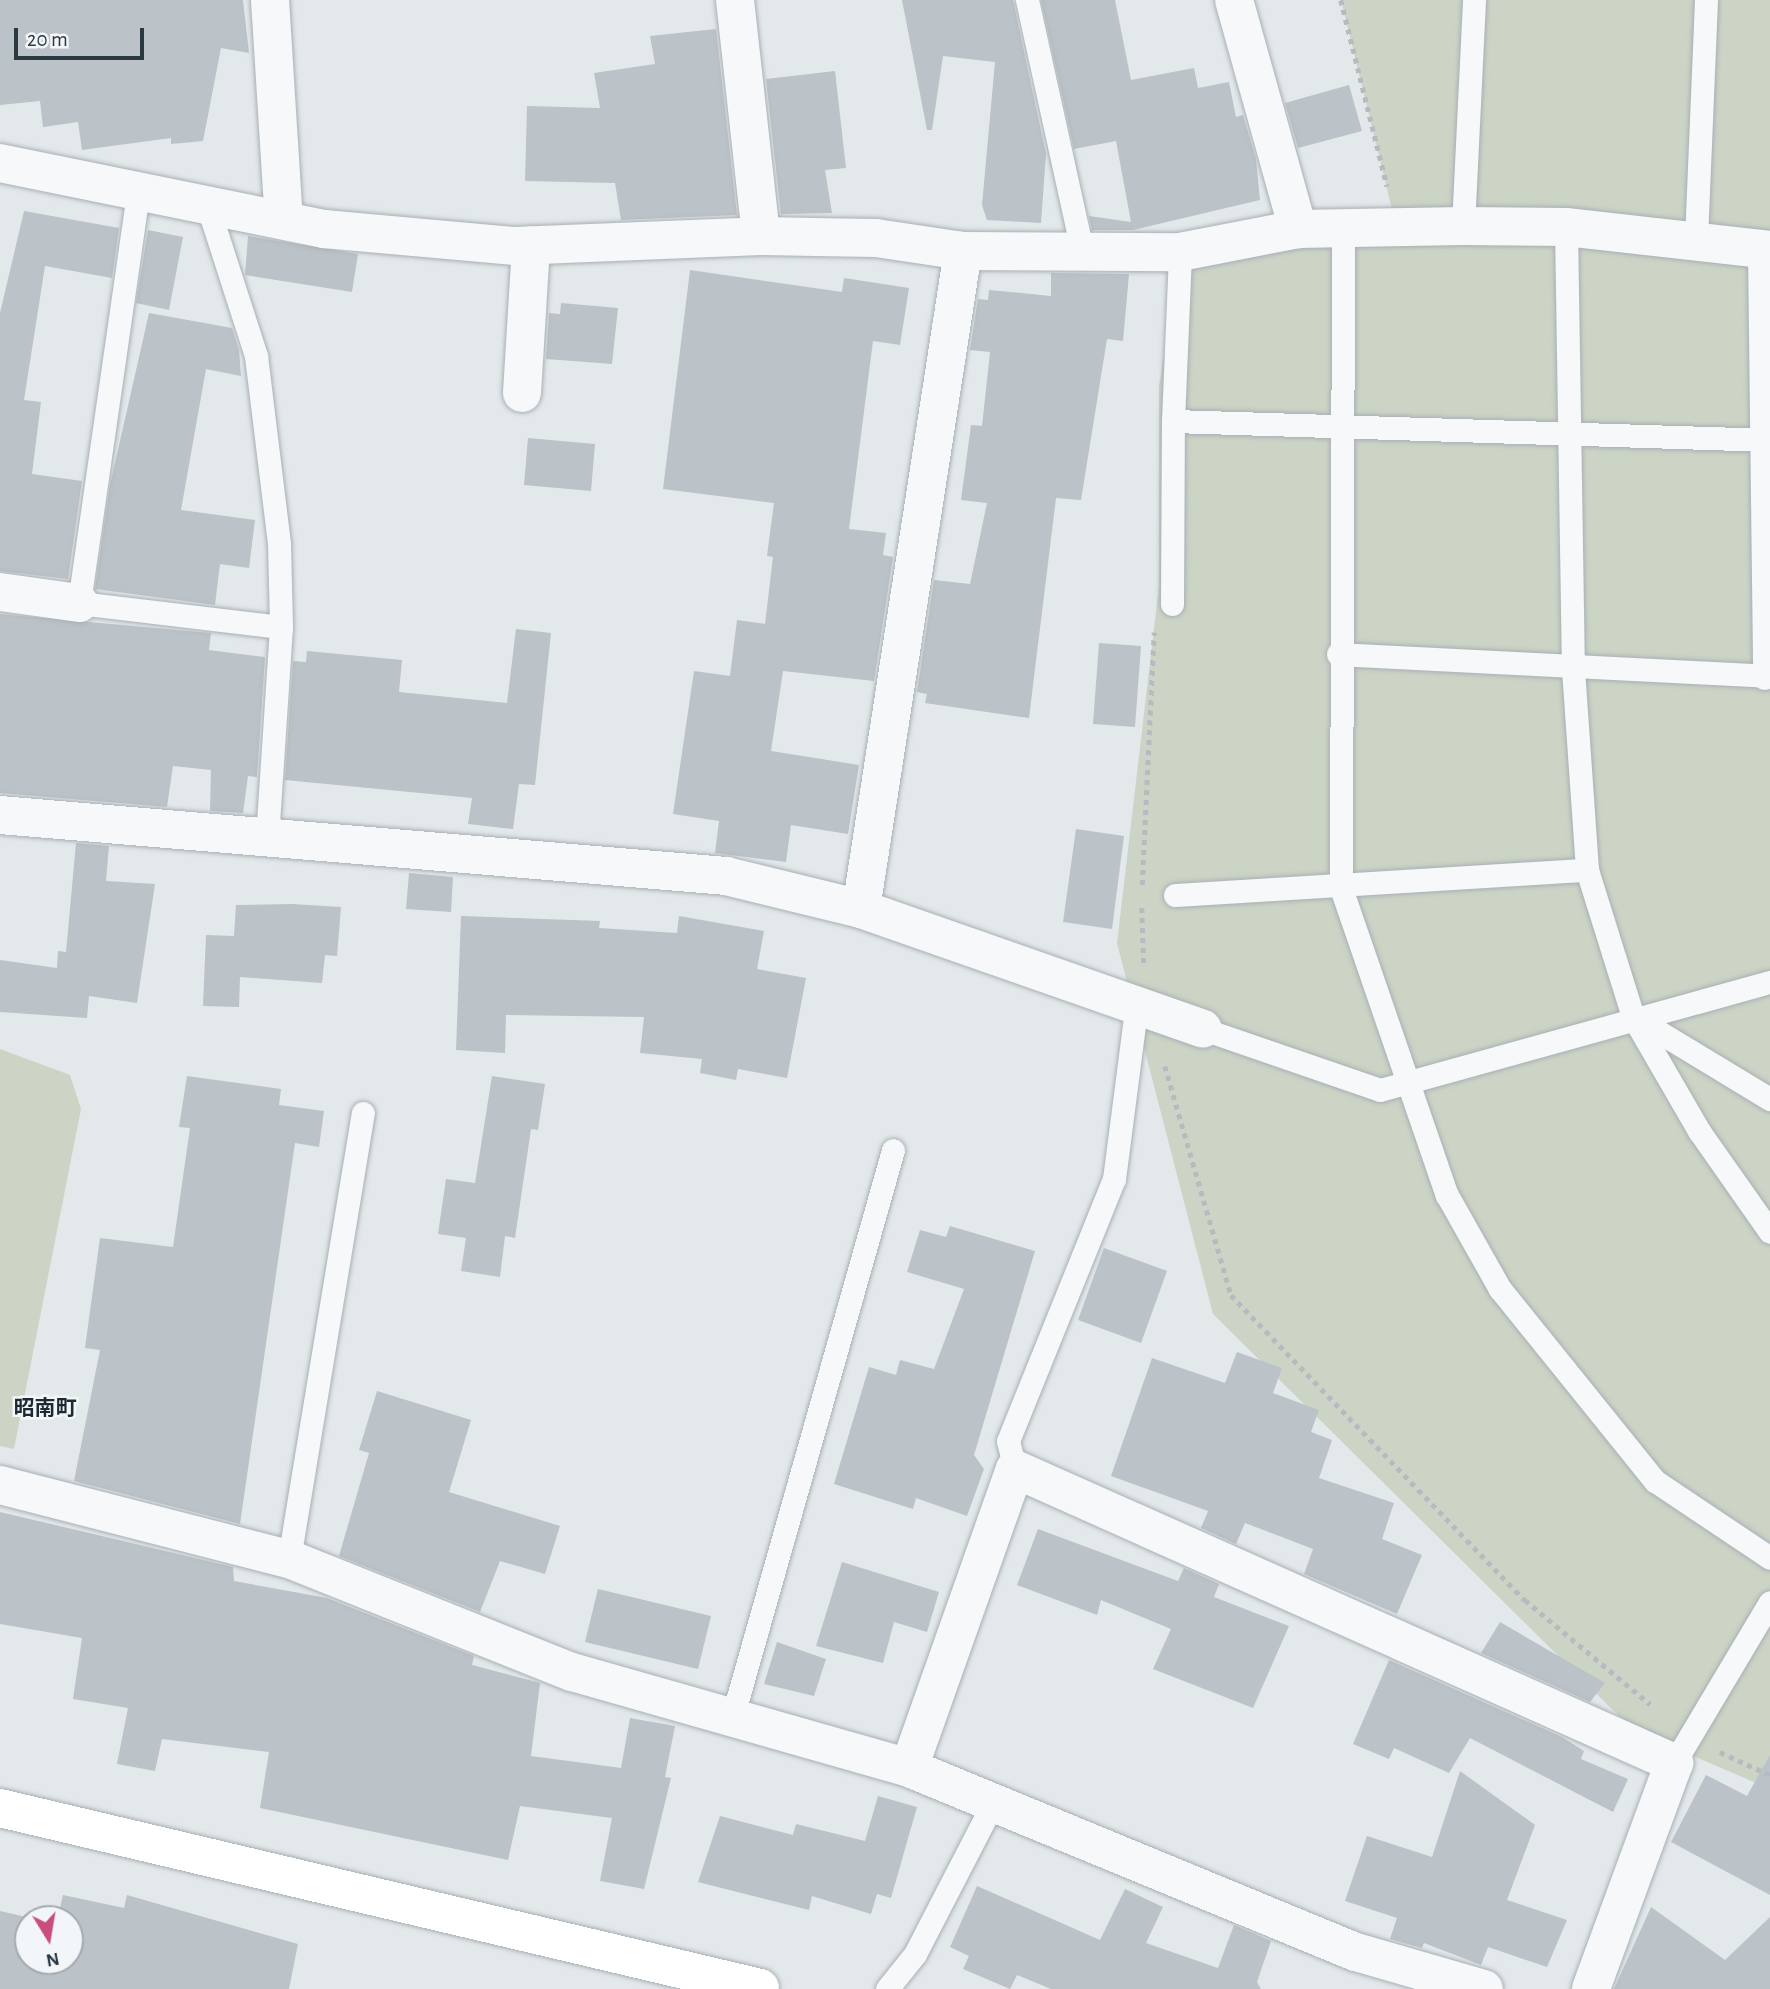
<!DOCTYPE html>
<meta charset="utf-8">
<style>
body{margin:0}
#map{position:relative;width:1770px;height:1989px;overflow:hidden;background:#e3e8eb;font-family:"Alegreya Sans","Noto Sans JP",sans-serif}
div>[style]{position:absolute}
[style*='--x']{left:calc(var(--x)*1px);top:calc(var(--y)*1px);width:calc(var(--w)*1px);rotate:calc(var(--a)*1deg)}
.green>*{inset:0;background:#ccd4c5}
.building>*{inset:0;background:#bbc2c8}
.path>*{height:4.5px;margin-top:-2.25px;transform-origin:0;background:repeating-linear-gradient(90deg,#b5bbbf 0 5px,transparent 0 10px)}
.roads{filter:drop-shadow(0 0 2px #a8b0b5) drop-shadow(0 0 2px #a8b0b5)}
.lane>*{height:23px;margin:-11.5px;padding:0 11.5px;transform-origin:11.5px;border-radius:11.5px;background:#f6f8f9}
.street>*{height:38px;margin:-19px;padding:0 19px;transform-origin:19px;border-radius:19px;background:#f6f8f9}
.secondary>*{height:38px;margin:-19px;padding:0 19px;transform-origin:19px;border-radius:19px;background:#fff}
span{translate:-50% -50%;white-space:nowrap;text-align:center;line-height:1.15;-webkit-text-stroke:5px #f3f6f8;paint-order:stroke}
.neighbourhood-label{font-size:21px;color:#1d2a34;font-weight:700}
.north{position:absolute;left:14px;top:1905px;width:70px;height:70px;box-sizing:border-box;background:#f3f6f8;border:2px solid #a3aab0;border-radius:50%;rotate:169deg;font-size:19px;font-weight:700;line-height:28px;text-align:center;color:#2b3943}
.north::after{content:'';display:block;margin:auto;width:24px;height:32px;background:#ca4e7d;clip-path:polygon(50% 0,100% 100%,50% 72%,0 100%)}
.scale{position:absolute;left:14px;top:28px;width:130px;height:32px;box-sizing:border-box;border:4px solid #2b3943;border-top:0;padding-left:9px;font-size:21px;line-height:24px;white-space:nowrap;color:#2b3943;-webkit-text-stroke:5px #f3f6f8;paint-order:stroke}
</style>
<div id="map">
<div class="green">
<i style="clip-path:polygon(1341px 0,1770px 0,1770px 1789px,1633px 1730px,1213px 1314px,1117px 943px,1159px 586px,1159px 386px,1180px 252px,1396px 226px)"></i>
<i style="clip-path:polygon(0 1049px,70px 1075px,81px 1109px,14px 1449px,0 1446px)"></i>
</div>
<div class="building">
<i style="clip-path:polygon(0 0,243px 0,249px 53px,221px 48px,203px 141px,171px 144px,171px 138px,82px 150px,78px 122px,43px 127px,40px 101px,0 105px)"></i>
<i style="clip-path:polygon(902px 0,1013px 0,1046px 154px,1041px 223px,987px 220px,982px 205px,995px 62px,943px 56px,932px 130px,927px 130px)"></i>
<i style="clip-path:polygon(1041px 0,1115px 0,1131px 80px,1194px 68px,1198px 88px,1229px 82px,1236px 117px,1243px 115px,1256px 159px,1260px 200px,1133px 230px,1092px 230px,1089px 216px,1131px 222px,1116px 141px,1074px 149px)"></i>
<i style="clip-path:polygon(716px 29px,737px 215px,621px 220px,615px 183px,525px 181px,527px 106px,600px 108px,594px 73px,655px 64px,650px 36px)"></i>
<i style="clip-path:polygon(835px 71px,846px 168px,825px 170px,832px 213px,781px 214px,766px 79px)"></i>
<i style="clip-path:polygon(1349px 85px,1362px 131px,1298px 148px,1285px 103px)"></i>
<i style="clip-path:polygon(24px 211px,119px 228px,112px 278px,45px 266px,24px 400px,41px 402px,32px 474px,82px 481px,68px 579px,0 571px,0 313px)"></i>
<i style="clip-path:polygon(148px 230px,183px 237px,169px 310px,136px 303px)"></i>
<i style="clip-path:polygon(248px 236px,358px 254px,352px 292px,245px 275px)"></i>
<i style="clip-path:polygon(690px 270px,842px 292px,844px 278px,909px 288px,900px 345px,873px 341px,849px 529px,886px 533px,883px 555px,893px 557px,874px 681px,783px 671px,771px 751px,859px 765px,848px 834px,791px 825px,786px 862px,715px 853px,719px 821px,673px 814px,694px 671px,730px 676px,737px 620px,765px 624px,773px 557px,767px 556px,774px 503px,663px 489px)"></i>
<i style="clip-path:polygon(1051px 273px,1129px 274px,1123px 341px,1107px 339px,1081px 500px,1056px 498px,1029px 718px,925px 703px,927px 694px,917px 692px,934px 580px,970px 584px,987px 503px,961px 500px,971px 425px,982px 426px,990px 352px,970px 350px,978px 299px,988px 300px,989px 290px,1051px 296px)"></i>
<i style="clip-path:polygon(561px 303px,618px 308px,612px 364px,546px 359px,549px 313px,560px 314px)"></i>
<i style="clip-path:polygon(149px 313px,232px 328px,239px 350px,241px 376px,206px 369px,181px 510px,255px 520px,249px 568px,220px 564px,215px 605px,95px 589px,110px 485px)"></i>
<i style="clip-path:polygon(528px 438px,595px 444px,591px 491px,524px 485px)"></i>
<i style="clip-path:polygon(0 614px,211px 633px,209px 650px,265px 657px,257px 777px,248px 776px,243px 813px,210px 811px,211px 770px,173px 766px,167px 807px,0 793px)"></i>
<i style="clip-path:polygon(516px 629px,551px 633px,535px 785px,519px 784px,513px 829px,468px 824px,472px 798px,285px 780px,293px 661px,306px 662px,307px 651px,402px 660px,399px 692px,507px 703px)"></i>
<i style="clip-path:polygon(1099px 643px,1141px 646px,1135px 727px,1093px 724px)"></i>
<i style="clip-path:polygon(1076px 829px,1124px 836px,1112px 929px,1063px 922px)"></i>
<i style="clip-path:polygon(76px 843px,109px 846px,106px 881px,155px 884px,137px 1003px,89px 996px,87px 1018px,0 1012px,0 960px,57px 968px,58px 951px,66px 952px)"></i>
<i style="clip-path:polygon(409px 873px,453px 877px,451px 912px,406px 909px)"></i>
<i style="clip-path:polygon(292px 904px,341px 907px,337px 956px,325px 955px,322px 983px,240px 977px,239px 1007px,203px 1006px,206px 935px,234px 936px,236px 905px)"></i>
<i style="clip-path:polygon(461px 916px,600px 921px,599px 928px,677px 933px,679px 916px,764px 931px,757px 969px,806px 978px,787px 1078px,738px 1069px,736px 1080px,700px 1073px,702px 1059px,640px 1053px,644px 1017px,506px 1015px,505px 1053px,456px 1050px)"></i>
<i style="clip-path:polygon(187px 1076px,281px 1089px,279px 1105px,324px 1111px,319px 1147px,295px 1143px,240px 1524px,74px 1481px,100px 1350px,85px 1348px,100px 1238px,173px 1247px,190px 1128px,179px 1127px)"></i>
<i style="clip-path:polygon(492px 1076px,545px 1084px,538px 1130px,531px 1129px,515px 1238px,505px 1236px,500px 1277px,461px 1271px,466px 1238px,438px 1234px,446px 1179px,475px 1183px)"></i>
<i style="clip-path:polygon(950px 1226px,1035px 1251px,974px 1455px,984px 1469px,967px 1516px,916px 1498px,913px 1509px,834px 1484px,869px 1367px,896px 1375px,900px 1360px,934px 1369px,964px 1289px,907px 1272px,920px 1230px,946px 1237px)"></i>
<i style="clip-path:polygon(1104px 1248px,1167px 1271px,1141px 1343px,1078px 1320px)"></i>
<i style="clip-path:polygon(1237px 1352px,1282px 1368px,1273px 1393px,1319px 1410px,1311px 1432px,1332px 1440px,1319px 1478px,1394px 1503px,1382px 1539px,1422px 1555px,1397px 1614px,1304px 1574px,1313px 1549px,1245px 1523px,1236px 1544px,1201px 1528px,1208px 1511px,1111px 1476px,1152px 1358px,1225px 1383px)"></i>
<i style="clip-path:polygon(377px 1391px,471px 1420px,449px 1492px,560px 1526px,545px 1574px,500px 1561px,480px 1612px,339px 1556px,369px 1453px,359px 1450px)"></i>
<i style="clip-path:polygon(0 1512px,233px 1567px,234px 1581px,327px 1598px,474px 1656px,472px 1665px,540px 1683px,531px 1756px,621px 1768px,630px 1718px,675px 1726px,665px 1777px,671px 1778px,644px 1889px,600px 1881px,612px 1818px,520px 1806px,508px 1860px,260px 1808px,269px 1752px,162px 1739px,155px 1771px,117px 1764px,128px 1708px,73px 1699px,82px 1638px,0 1624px)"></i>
<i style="clip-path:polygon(1038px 1529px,1178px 1581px,1184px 1568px,1219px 1584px,1214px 1597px,1289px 1626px,1253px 1708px,1153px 1669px,1171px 1629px,1101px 1600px,1097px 1615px,1017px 1585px)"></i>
<i style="clip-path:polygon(842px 1562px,939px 1592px,927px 1632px,894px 1622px,883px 1663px,816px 1646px)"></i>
<i style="clip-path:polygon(598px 1589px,711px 1616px,698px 1669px,585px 1642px)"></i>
<i style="clip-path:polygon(1500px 1622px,1605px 1683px,1590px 1702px,1481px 1653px)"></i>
<i style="clip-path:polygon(777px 1642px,826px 1659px,814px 1696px,764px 1684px)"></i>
<i style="clip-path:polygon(1389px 1660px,1562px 1737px,1584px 1751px,1581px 1759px,1628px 1779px,1613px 1812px,1470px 1738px,1449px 1773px,1394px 1748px,1389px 1759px,1353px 1744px)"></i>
<i style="clip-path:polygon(1770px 1755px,1770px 1895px,1671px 1842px,1706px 1775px,1747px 1796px)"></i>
<i style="clip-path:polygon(1460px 1771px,1535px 1825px,1507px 1900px,1567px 1920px,1547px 1967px,1488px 1947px,1481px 1965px,1424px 1943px,1422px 1948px,1390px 1939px,1397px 1918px,1345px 1901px,1367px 1836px,1432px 1857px)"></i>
<i style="clip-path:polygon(878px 1796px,917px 1807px,891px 1898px,877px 1894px,871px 1914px,812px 1896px,809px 1910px,698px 1882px,720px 1816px,793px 1835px,796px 1824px,865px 1841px)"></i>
<i style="clip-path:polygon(977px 1886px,1100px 1940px,1125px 1889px,1163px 1907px,1146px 1943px,1218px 1968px,1234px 1925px,1271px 1941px,1257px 1982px,1261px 1989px,1051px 1989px,1017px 1975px,1010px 1989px,963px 1969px,969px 1956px,950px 1947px)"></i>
<i style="clip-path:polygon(63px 1895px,124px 1908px,127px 1895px,298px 1944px,289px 1989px,0 1989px,0 1911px,35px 1919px,28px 1919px,28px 1961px,70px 1961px,70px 1919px,42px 1919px,43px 1913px,58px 1917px)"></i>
<i style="clip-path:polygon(1651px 1907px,1725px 1960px,1770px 1917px,1770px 1989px,1614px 1989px)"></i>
</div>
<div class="path">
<i style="--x:1341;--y:0;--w:192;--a:76.1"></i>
<i style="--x:1142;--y:885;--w:253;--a:-87.3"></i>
<i style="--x:1142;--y:908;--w:58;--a:88"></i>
<i style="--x:1165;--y:1066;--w:238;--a:73.9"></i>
<i style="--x:1231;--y:1295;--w:424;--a:46.1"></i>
<i style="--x:1525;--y:1600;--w:163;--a:39.8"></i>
<i style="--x:1720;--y:1752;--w:55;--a:24.7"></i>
</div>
<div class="roads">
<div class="lane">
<i style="--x:1027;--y:0;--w:257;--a:77.6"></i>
<i style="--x:138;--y:193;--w:414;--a:98.2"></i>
<i style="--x:79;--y:603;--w:203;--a:6.8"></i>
<i style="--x:207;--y:204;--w:160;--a:72.1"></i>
<i style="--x:256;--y:356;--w:188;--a:83"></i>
<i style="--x:279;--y:543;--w:84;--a:88.6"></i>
<i style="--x:281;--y:627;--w:213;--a:93.8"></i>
<i style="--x:1343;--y:226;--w:662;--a:90.17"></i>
<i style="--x:1341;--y:888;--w:325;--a:71"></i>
<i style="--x:1447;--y:1195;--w:108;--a:60.6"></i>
<i style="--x:1500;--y:1289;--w:247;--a:51.1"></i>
<i style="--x:1655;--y:1481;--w:138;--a:33.8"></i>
<i style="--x:1463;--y:226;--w:226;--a:-87.2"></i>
<i style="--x:1566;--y:227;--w:442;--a:89.1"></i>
<i style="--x:1573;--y:669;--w:201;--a:86"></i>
<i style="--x:1587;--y:870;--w:154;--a:72.6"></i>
<i style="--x:1633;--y:1017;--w:132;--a:59.9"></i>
<i style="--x:1699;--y:1131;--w:123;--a:54.9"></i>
<i style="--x:1696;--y:239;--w:239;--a:-87.6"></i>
<i style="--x:1759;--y:251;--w:427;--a:89.3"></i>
<i style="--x:1173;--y:421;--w:169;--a:-87.6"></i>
<i style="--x:1172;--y:604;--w:183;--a:-89.7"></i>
<i style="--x:1173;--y:421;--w:597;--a:1.82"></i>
<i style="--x:1338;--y:654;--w:433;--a:2.9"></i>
<i style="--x:1175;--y:895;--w:413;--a:-3.5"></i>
<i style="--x:1636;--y:1018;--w:157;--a:31.2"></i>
<i style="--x:1203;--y:1029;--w:187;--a:19"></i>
<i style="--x:1380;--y:1090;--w:405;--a:-15.5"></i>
<i style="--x:1015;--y:1469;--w:29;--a:-104"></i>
<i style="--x:1008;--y:1441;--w:283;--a:-68"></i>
<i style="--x:1114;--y:1179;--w:170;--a:-82.6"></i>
<i style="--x:289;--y:1559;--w:452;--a:-80.6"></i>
<i style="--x:733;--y:1715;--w:587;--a:-74.19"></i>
<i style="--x:1674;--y:1763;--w:187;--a:-59.2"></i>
<i style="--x:887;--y:1989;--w:45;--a:-51.3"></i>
<i style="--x:915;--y:1954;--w:172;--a:-62.7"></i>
</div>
<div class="street">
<i style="--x:270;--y:0;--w:220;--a:86.4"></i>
<i style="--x:735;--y:0;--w:237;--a:83.7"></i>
<i style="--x:1234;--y:0;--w:238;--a:74.4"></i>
<i style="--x:0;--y:163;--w:331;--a:11.5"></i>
<i style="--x:324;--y:229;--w:192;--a:5.1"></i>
<i style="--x:515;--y:246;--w:246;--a:-2.3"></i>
<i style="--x:761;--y:236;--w:115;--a:1"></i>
<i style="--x:876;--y:238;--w:88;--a:8.5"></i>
<i style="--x:963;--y:251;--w:217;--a:0.3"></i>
<i style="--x:1180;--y:252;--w:120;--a:-11"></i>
<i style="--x:1298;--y:229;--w:165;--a:-1"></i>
<i style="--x:1463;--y:226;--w:103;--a:0.6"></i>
<i style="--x:1566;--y:227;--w:205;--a:6.4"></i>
<i style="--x:522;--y:393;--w:148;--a:-86.5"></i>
<i style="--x:0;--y:592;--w:80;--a:7.9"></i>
<i style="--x:0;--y:815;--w:729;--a:4.8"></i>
<i style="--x:726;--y:876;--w:139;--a:13.7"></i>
<i style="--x:861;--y:909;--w:362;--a:19.3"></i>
<i style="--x:861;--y:909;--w:666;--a:-81.19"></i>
<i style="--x:0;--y:1485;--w:298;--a:14.4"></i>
<i style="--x:289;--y:1559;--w:305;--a:21.8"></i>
<i style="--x:572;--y:1672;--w:350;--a:15.9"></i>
<i style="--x:909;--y:1768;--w:483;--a:22.4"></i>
<i style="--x:1356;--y:1952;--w:133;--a:16.1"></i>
<i style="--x:909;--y:1768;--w:317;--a:-70.5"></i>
<i style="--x:1015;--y:1469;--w:722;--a:24.04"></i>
<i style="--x:1674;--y:1763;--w:241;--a:110.2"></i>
</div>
<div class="secondary">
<i style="--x:0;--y:1808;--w:781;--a:13.32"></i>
</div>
</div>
<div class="neighbourhood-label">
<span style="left:45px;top:1409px">昭南町</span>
</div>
<div class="north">N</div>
<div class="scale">20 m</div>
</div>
